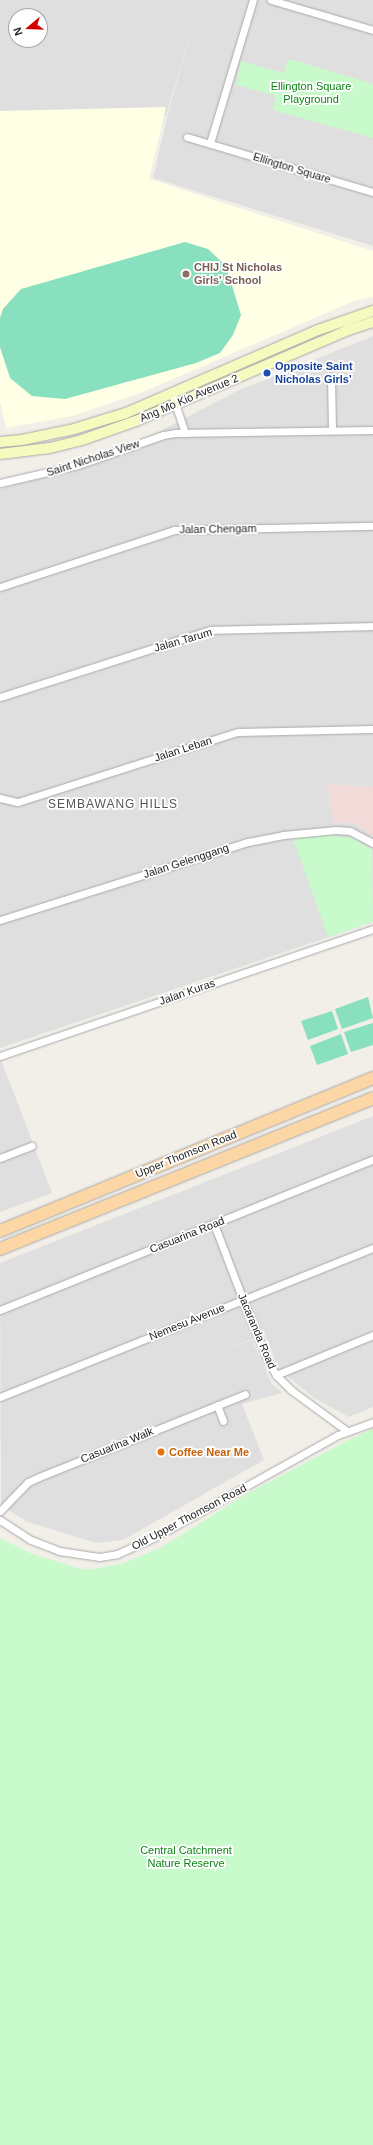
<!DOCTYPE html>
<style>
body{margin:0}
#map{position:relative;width:373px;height:2145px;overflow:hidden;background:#f2efe9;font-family:Helvetica,sans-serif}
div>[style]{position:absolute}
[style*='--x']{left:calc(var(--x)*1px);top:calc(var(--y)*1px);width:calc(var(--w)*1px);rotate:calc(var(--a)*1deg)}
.residential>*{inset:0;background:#e0dfdf}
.commercial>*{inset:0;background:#f2dad9}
.education>*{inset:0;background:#ffffe5}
.park>*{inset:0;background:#c8facc}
.pitch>*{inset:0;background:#88e0be}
.roads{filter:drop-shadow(0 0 1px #a9a9a9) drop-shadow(0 0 1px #a9a9a9)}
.minor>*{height:7px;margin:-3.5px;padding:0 3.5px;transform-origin:3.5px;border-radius:3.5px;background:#fff}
.secondary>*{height:10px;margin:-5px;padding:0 5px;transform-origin:5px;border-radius:5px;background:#f7fabf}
.primary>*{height:12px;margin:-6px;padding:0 6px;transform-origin:6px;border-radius:6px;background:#fcd6a4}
.dots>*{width:11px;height:11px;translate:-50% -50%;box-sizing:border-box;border:2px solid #fff;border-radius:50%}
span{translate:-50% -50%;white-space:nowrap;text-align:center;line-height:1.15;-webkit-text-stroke:3.5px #fff;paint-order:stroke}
.park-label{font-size:11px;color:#0c8416}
.street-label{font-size:11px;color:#222}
.education-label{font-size:11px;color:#785e54;font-weight:700}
.left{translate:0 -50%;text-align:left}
.transit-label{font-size:11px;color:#164399;font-weight:700}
.food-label{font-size:11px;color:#c56008;font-weight:700}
.neighbourhood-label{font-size:12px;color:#555;letter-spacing:1px}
.north{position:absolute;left:8px;top:8px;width:40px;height:40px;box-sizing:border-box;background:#fff;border:1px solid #a7a7a7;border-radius:50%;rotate:251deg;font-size:11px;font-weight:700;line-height:16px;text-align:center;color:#222}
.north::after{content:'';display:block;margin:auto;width:14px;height:18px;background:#d40000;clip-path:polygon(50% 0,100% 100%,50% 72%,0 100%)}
</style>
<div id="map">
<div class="residential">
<i style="clip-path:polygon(evenodd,0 0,373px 0,373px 246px,153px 178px,168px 113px,197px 10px,166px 116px,0 116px,0 0,16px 16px,40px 16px,40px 40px,16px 40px,16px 16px)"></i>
<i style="clip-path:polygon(373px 336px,373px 787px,328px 784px,333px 822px,355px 823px,373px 835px,373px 922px,0 1048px,0 489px,117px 454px,237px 391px)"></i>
<i style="clip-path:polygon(0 1057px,52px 1193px,0 1212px)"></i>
<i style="clip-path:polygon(373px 1116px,373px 1407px,349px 1417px,314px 1398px,279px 1369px,265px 1334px,225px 1350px,252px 1340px,272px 1384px,282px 1393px,242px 1404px,264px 1460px,123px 1540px,96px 1543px,28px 1522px,1px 1506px,0 1263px)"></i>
</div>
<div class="commercial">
<i style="clip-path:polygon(328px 784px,373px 787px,373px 835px,355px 823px,333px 822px)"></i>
</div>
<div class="education">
<i style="clip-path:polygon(166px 107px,149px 179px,373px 251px,373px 297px,354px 301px,143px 392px,72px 416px,6px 428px,0 401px,0 111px)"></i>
</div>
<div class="park">
<i style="clip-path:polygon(288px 60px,293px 60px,373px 84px,373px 138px,273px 110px,275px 100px,274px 95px,236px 85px,241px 61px,284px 73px)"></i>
<i style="clip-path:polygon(314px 834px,353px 838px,372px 849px,373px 922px,328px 937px,293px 838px)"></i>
<i style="clip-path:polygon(373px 1429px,373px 2145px,0 2145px,0 1538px,32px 1554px,85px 1570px,122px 1564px,162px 1547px,245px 1495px,350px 1439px)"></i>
</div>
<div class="pitch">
<i style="clip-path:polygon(185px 242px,208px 249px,226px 266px,241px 315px,233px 335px,220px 353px,196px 363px,65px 399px,32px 396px,10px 378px,0 347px,0 318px,3px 309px,21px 289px)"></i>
<i style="clip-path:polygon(368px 997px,373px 1018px,342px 1029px,335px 1009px)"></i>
<i style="clip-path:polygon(332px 1011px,338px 1029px,308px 1040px,301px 1021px)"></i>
<i style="clip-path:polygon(373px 1023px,373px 1045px,351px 1052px,344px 1032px)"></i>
<i style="clip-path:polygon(341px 1034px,348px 1054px,317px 1065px,310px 1046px)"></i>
</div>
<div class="roads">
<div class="minor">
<i style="--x:271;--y:0;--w:106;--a:16.4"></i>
<i style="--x:187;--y:137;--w:194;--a:16.5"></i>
<i style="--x:210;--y:143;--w:149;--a:-73.3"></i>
<i style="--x:331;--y:377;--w:53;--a:88.9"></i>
<i style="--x:172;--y:394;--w:41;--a:71.6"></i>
<i style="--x:0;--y:483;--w:80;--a:-13"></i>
<i style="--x:78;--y:465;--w:90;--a:-19.4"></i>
<i style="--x:163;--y:435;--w:12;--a:-9"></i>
<i style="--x:175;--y:433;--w:198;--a:-0.9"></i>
<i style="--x:0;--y:587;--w:183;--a:-18.1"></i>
<i style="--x:174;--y:530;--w:199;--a:-1.2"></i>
<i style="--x:0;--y:697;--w:220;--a:-17.7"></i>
<i style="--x:210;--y:630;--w:163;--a:-1.4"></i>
<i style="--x:0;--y:798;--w:18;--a:13"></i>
<i style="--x:18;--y:802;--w:231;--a:-17.7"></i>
<i style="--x:238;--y:732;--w:135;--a:-1.3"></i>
<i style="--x:0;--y:920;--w:260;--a:-17.5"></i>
<i style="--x:248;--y:842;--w:36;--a:-11"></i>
<i style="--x:283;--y:835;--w:53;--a:-5.4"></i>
<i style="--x:336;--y:830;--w:14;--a:4"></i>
<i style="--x:350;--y:831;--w:26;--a:28"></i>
<i style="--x:0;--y:1056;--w:394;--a:-18.8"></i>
<i style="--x:0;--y:1158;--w:34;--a:-21"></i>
<i style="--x:214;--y:1224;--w:81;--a:69.1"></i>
<i style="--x:243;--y:1300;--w:61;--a:68"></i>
<i style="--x:266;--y:1357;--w:21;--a:61"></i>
<i style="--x:276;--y:1375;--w:21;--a:45"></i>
<i style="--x:291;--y:1390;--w:69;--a:36.2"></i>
<i style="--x:0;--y:1310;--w:402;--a:-22"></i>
<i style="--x:276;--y:1375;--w:105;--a:-22.4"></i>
<i style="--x:0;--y:1397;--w:402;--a:-21.8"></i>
<i style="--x:217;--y:1405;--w:17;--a:69"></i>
<i style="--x:0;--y:1511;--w:40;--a:-46"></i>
<i style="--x:28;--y:1482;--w:12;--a:-24"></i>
<i style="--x:39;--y:1477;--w:222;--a:-21.9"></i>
<i style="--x:0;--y:1520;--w:37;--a:33"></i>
<i style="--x:31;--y:1540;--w:30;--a:21"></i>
<i style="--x:59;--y:1551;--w:40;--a:8.5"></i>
<i style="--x:99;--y:1557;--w:18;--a:-9"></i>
<i style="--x:117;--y:1554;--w:44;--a:-24.2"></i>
<i style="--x:157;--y:1536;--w:207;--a:-29.2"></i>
<i style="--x:338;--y:1435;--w:37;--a:-20"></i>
</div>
<div class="secondary">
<i style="--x:0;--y:442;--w:22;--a:-5"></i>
<i style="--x:22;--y:440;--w:53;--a:-11.9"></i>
<i style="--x:74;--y:429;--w:54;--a:-17.1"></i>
<i style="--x:126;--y:413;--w:209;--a:-23.4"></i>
<i style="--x:318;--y:330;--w:58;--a:-19.1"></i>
<i style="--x:0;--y:454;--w:50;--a:-6.8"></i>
<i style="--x:50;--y:448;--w:33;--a:-14"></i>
<i style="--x:82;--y:440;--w:57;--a:-19.4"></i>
<i style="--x:136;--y:421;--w:231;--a:-23.2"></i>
<i style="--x:348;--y:330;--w:26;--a:-18"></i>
</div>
<div class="primary">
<i style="--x:0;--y:1231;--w:403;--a:-22.3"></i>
<i style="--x:0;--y:1249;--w:402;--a:-22"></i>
</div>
</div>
<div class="dots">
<i style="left:186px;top:274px;background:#8d6e63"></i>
<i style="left:267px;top:373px;background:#1a4fb4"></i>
<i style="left:161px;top:1452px;background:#e8710a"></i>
</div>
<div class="park-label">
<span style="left:311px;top:93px">Ellington Square<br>Playground</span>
<span style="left:186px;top:1857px">Central Catchment<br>Nature Reserve</span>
</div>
<div class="street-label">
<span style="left:292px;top:168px;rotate:17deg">Ellington Square</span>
<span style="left:189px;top:398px;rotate:-23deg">Ang Mo Kio Avenue 2</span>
<span style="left:93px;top:458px;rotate:-18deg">Saint Nicholas View</span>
<span style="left:218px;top:529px;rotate:-1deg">Jalan Chengam</span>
<span style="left:183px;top:640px;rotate:-16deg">Jalan Tarum</span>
<span style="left:183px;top:749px;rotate:-18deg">Jalan Leban</span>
<span style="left:186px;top:861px;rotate:-18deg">Jalan Gelenggang</span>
<span style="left:187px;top:992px;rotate:-19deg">Jalan Kuras</span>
<span style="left:186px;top:1154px;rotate:-22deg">Upper Thomson Road</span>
<span style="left:187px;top:1235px;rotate:-22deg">Casuarina Road</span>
<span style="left:187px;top:1322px;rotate:-22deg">Nemesu Avenue</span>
<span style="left:257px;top:1331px;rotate:67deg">Jacaranda Road</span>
<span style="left:117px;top:1445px;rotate:-22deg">Casuarina Walk</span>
<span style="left:189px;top:1517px;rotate:-28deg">Old Upper Thomson Road</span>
</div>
<div class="education-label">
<span class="left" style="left:194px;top:274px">CHIJ St Nicholas<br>Girls' School</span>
</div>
<div class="transit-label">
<span class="left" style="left:275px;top:373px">Opposite Saint<br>Nicholas Girls'</span>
</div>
<div class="food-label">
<span class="left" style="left:169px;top:1452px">Coffee Near Me</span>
</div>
<div class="neighbourhood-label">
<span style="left:113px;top:805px">SEMBAWANG HILLS</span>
</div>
<div class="north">N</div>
</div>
